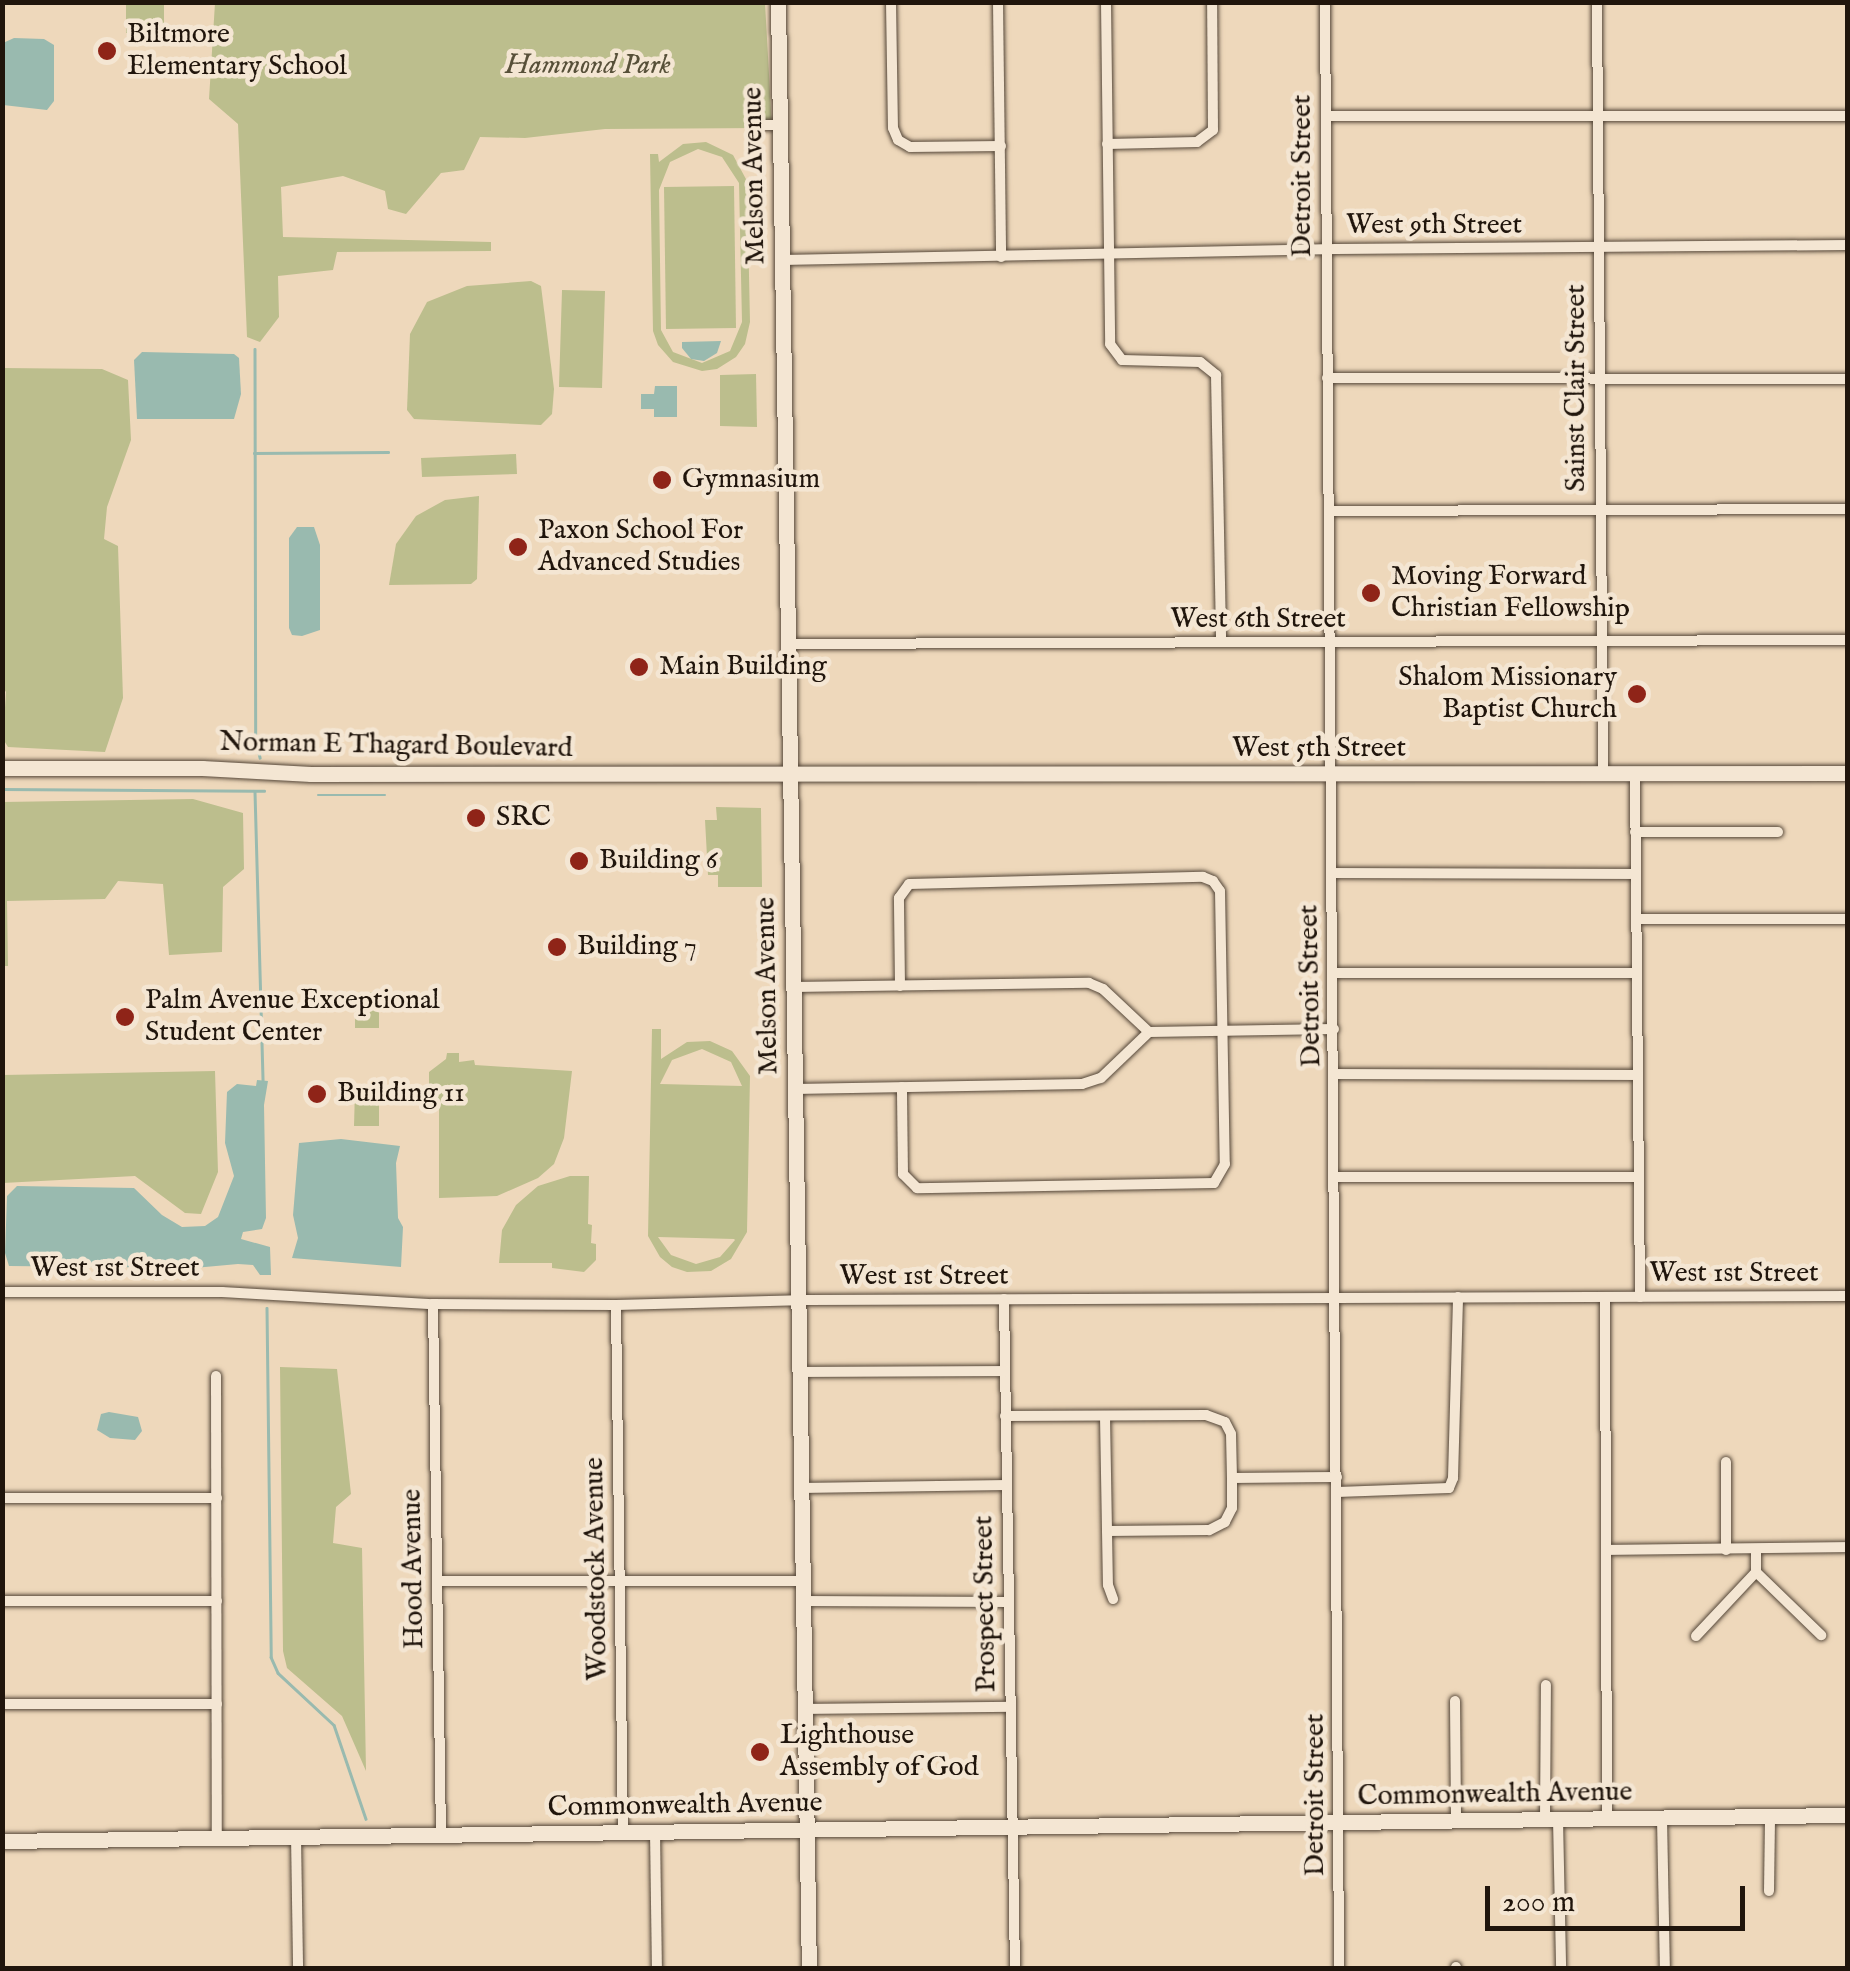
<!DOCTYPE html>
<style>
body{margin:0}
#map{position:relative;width:1850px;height:1971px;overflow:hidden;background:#eed8bb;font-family:"IM FELL English",serif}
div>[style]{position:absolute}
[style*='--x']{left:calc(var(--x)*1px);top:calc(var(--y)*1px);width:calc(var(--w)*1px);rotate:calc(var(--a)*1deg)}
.green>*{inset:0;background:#bcbe8d}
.water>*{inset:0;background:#99baaf}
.stream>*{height:2.5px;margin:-1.25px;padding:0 1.25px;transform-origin:1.25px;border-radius:1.25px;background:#99baaf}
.roads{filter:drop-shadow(0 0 2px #544638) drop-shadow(0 0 2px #544638)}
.street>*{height:10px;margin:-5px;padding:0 5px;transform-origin:5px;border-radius:5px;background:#f4e6d3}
.secondary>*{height:15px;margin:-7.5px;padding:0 7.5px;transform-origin:7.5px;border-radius:7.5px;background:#f4e6d3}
.dots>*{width:28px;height:28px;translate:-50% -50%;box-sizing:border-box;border:5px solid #f4e6d3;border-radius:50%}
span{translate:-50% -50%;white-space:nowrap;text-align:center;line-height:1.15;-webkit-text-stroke:9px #f4e6d3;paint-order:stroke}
.poi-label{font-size:28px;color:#20150c}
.left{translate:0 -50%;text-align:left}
.right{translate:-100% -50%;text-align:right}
.park-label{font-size:28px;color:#575039;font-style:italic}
.street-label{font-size:28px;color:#20150c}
.frame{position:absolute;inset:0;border:5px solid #20150c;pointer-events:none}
.scale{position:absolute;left:1485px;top:1886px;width:260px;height:45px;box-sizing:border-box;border:5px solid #20150c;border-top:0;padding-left:12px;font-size:30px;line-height:35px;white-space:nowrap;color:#20150c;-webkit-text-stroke:8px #f4e6d3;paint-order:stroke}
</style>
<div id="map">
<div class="green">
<i style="clip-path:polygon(164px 3px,164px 32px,126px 33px,126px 4px)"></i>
<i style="clip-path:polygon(215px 3px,765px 3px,772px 128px,605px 129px,525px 138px,480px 137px,464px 170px,441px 173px,406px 214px,388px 209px,385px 191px,343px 176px,281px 187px,283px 237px,491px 242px,491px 251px,337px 252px,333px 270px,278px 276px,279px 317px,260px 342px,247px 337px,238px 124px,209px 99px)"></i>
<i style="clip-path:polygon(evenodd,706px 142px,733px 155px,747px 181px,750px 322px,745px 344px,736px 357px,717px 369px,702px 371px,673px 362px,658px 345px,653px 331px,650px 154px,658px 154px,659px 162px,683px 144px,706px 142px,698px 149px,722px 157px,739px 183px,742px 322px,730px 351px,702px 363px,673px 352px,661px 330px,659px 190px,670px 162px,698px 149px)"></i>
<i style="clip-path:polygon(734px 186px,736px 328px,666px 329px,664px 187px)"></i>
<i style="clip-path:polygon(531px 281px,541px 286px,554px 389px,552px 414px,541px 425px,414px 419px,407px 410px,410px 334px,427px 302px,467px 286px)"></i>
<i style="clip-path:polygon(562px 290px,605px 291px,602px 388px,559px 387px)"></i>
<i style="clip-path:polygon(3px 368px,102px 369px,128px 380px,131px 440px,107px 507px,104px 539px,118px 546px,123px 698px,105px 752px,8px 747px,3px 739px,6px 692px,2px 686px)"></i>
<i style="clip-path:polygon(756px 374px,757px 427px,720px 426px,720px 375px)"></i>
<i style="clip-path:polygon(516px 454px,517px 474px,422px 477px,421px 458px)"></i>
<i style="clip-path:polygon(479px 496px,477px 579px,471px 584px,389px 585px,396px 544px,416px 516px,445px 500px)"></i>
<i style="clip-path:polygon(193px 799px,243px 813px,244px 869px,223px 887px,222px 952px,169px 955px,163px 884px,118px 881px,105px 899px,7px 901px,8px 966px,3px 966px,3px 802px)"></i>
<i style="clip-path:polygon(716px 807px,761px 808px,762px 887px,718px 887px,718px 875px,708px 875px,705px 820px,717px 820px)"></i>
<i style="clip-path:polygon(355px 992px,379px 992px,379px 1028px,355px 1028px)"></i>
<i style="clip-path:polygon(evenodd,652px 1029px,661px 1029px,661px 1059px,687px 1042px,710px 1041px,732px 1051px,750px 1076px,747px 1232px,731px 1259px,711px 1271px,687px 1272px,672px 1267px,660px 1257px,648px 1236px,652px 1029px,702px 1049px,731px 1062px,742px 1086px,660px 1084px,672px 1060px,702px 1049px,652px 1029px,658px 1237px,734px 1239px,735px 1240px,720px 1257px,696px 1264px,671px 1255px,658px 1237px)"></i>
<i style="clip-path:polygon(447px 1053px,459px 1053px,459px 1062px,474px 1060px,475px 1065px,572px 1071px,564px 1138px,554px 1164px,538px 1178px,497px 1196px,439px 1198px,439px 1102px,434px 1086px,429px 1086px,429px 1072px,446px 1059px)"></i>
<i style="clip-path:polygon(215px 1071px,218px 1172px,201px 1214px,185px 1213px,135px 1176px,3px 1183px,3px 1075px)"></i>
<i style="clip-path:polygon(355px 1090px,379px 1090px,379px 1126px,354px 1126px)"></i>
<i style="clip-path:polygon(570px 1176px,589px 1176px,588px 1224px,592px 1225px,591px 1243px,596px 1244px,596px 1260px,584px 1272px,552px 1268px,552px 1263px,499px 1263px,502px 1230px,516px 1205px,538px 1186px)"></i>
<i style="clip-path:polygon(280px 1367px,337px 1369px,351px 1494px,336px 1507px,333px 1543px,362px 1548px,366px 1771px,342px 1716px,287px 1668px,283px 1651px)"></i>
</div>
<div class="water">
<i style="clip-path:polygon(14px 38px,44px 39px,54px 45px,54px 101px,47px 110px,3px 105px,3px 43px)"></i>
<i style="clip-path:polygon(721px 341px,717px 353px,704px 361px,691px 359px,682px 348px,682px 342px)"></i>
<i style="clip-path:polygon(142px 352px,234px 354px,239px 358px,241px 394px,234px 419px,137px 419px,134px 360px)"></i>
<i style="clip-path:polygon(655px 386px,677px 386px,677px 417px,654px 417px,654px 409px,641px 409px,641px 394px,654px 394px)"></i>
<i style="clip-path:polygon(297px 527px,314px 527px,320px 545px,320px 630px,302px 636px,292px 635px,289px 628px,289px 538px)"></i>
<i style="clip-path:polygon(257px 1080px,268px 1081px,264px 1105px,266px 1218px,262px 1229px,243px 1232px,241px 1239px,270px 1247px,271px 1275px,260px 1275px,253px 1265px,238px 1264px,194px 1268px,9px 1266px,5px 1253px,7px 1196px,17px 1186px,134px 1188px,162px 1215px,182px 1227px,205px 1226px,218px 1217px,234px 1176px,225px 1143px,227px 1092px,237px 1084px,256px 1086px)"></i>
<i style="clip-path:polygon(341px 1139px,400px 1146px,396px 1163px,398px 1218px,403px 1227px,401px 1267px,292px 1258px,298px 1238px,293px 1215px,299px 1143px)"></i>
<i style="clip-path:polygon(109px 1412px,138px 1417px,142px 1431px,135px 1440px,110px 1438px,97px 1430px,101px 1414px)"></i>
</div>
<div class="stream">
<i style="--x:255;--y:349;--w:391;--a:89.9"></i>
<i style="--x:256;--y:740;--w:18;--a:77"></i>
<i style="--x:254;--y:453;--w:134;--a:-0.4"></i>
<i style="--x:2;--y:789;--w:262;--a:0.4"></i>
<i style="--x:255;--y:792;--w:288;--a:88.4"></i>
<i style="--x:318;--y:795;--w:67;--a:0"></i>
<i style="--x:267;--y:1308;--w:349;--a:89.3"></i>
<i style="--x:271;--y:1657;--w:17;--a:66"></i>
<i style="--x:278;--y:1673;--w:76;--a:42.9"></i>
<i style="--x:334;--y:1725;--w:99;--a:71.2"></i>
</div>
<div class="roads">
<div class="street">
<i style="--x:891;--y:2;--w:126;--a:89.1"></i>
<i style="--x:893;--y:128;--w:13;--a:67"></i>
<i style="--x:898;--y:140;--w:14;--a:30"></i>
<i style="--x:910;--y:147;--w:91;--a:-0.6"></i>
<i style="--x:998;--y:2;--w:255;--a:89.3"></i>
<i style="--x:1106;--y:2;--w:342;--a:89.3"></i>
<i style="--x:1110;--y:344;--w:20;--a:53"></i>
<i style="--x:1122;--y:360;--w:78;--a:1.5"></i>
<i style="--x:1200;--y:362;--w:21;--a:39"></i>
<i style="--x:1216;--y:375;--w:267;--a:88.9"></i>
<i style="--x:1325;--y:2;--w:1966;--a:89.59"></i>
<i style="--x:1597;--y:2;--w:772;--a:89.55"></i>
<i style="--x:1326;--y:116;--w:522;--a:0"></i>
<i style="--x:758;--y:125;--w:22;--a:0"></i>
<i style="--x:1107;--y:144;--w:90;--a:-1.3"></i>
<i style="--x:1197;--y:142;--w:20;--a:-37"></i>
<i style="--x:1213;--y:130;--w:128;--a:-90.4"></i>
<i style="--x:782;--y:260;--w:554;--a:-1.14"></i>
<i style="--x:1336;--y:249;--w:512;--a:-0.45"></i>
<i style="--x:1327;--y:378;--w:521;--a:0.11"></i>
<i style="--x:1329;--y:511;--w:519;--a:-0.22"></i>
<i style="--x:787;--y:644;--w:1061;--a:-0.22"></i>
<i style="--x:1635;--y:774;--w:523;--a:89.45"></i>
<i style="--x:1635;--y:832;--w:143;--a:0"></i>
<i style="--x:1332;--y:873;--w:304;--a:0.2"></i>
<i style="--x:1636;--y:919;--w:212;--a:0"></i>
<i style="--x:1333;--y:973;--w:304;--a:0"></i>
<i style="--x:900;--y:986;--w:88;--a:-90.7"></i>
<i style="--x:899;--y:898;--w:17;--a:-54"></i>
<i style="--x:909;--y:884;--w:294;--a:-1.4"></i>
<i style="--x:1203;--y:877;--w:11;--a:22"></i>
<i style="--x:1213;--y:881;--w:12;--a:55"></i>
<i style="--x:1220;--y:891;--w:273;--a:89"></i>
<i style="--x:1225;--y:1164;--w:22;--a:120"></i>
<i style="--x:1214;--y:1183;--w:297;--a:179"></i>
<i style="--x:917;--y:1188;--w:20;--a:-135"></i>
<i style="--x:903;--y:1174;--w:87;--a:-90.7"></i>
<i style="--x:793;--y:987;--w:296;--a:-0.8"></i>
<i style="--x:1089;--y:983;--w:15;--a:23"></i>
<i style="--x:1103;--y:989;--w:63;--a:43.1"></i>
<i style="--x:1149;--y:1032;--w:185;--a:-0.9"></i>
<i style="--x:1334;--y:1074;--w:304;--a:0.2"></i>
<i style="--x:794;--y:1089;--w:288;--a:-1"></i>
<i style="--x:1082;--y:1084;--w:20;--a:-18"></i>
<i style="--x:1101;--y:1078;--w:66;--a:-43.8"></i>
<i style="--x:1335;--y:1177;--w:304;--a:0"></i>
<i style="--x:2;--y:1292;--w:220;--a:0"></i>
<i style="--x:222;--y:1292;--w:211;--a:3.3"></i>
<i style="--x:433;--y:1304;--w:183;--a:0.3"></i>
<i style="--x:616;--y:1305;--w:192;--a:-1.5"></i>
<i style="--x:808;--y:1300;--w:1040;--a:-0.22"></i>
<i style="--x:1605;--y:1297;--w:521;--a:89.78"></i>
<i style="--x:1004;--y:1299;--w:669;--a:89.06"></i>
<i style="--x:433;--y:1304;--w:530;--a:89.14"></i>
<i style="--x:616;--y:1305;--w:526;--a:89.24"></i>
<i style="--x:799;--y:1372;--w:206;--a:-0.3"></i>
<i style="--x:216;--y:1376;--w:461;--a:89.9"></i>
<i style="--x:1005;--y:1416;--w:201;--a:-0.3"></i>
<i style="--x:1206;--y:1415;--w:20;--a:20"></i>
<i style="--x:1225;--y:1422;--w:13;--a:63"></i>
<i style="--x:1231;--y:1434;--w:44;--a:88.7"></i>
<i style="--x:1232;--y:1478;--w:30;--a:90"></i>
<i style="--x:1232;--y:1508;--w:16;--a:117"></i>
<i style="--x:1225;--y:1522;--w:18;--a:153"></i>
<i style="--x:1209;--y:1530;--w:102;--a:179.4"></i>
<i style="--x:1105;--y:1416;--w:169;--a:89"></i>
<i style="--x:1108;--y:1585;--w:15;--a:70"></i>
<i style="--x:1232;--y:1478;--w:105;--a:-0.5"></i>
<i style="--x:800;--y:1488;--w:207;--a:-0.8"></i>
<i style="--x:1337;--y:1492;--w:112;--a:-2"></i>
<i style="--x:1449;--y:1488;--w:11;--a:-68"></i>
<i style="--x:1453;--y:1478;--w:181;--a:-88.4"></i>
<i style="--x:2;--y:1498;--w:215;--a:0"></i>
<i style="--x:1606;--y:1550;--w:242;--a:-0.7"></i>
<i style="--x:1726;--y:1550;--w:88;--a:-90"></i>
<i style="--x:1756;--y:1572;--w:91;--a:44.1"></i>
<i style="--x:437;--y:1581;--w:365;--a:0"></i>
<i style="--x:2;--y:1601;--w:215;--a:0"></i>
<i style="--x:803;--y:1601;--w:206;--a:0.3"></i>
<i style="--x:1696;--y:1636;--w:88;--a:-46.8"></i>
<i style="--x:1756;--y:1572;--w:22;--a:-90"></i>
<i style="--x:1455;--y:1701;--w:119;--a:89.5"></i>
<i style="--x:2;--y:1704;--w:215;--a:0"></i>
<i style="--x:804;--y:1709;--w:206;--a:-0.6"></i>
<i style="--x:1662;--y:1818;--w:150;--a:88.9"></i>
<i style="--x:1545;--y:1819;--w:134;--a:-89.6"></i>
<i style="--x:1558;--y:1819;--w:149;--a:88.8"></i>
<i style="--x:655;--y:1831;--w:137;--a:89.2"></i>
<i style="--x:296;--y:1836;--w:132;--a:89.1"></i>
<i style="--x:1769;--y:1891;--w:75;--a:-89.2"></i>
<i style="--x:1456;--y:1967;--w:1;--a:90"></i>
</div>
<div class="secondary">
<i style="--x:778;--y:2;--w:1966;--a:89.1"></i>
<i style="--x:2;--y:768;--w:200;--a:0"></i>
<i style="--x:202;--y:768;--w:109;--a:3.2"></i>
<i style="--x:311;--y:774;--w:1537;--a:-0.04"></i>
<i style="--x:2;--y:1841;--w:1846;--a:-0.81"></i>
</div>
</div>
<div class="dots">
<i style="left:107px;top:51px;background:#8f2418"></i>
<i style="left:662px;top:480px;background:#8f2418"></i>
<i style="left:518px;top:547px;background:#8f2418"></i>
<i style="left:1371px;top:593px;background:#8f2418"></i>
<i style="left:639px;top:667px;background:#8f2418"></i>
<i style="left:1637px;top:694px;background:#8f2418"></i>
<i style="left:476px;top:818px;background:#8f2418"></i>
<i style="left:579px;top:861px;background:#8f2418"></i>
<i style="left:557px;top:947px;background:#8f2418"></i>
<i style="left:125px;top:1017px;background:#8f2418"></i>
<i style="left:317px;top:1094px;background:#8f2418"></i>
<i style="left:760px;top:1752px;background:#8f2418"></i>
</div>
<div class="poi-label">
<span class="left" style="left:127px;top:51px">Biltmore<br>Elementary School</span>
<span class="left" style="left:682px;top:480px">Gymnasium</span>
<span class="left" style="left:538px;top:547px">Paxon School For<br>Advanced Studies</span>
<span class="left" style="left:1391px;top:593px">Moving Forward<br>Christian Fellowship</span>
<span class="left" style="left:659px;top:667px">Main Building</span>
<span class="right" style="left:1617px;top:694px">Shalom Missionary<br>Baptist Church</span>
<span class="left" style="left:496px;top:818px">SRC</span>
<span class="left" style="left:599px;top:861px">Building 6</span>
<span class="left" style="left:577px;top:947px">Building 7</span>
<span class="left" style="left:145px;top:1017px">Palm Avenue Exceptional<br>Student Center</span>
<span class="left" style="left:337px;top:1094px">Building 11</span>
<span class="left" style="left:780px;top:1752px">Lighthouse<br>Assembly of God</span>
</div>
<div class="park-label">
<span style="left:588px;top:66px">Hammond Park</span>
</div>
<div class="street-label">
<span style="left:755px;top:176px;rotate:-91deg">Melson Avenue</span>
<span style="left:1303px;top:176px;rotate:-90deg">Detroit Street</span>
<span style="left:1434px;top:226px">West 9th Street</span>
<span style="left:1577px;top:388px;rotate:-90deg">Sainst Clair Street</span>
<span style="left:1258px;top:620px">West 6th Street</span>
<span style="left:396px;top:746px;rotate:1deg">Norman E Thagard Boulevard</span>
<span style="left:1319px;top:749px">West 5th Street</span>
<span style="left:768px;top:986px;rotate:-91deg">Melson Avenue</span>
<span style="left:1311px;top:986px;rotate:-91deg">Detroit Street</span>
<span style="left:115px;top:1269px">West 1st Street</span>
<span style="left:1734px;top:1274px">West 1st Street</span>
<span style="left:924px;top:1277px">West 1st Street</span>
<span style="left:414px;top:1569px;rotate:-91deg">Hood Avenue</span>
<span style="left:597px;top:1569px;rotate:-91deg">Woodstock Avenue</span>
<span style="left:986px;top:1604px;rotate:-91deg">Prospect Street</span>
<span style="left:1316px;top:1795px;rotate:-90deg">Detroit Street</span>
<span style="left:1495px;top:1795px;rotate:-1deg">Commonwealth Avenue</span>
<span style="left:685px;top:1806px;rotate:-1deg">Commonwealth Avenue</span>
</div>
<div class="frame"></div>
<div class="scale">200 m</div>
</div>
